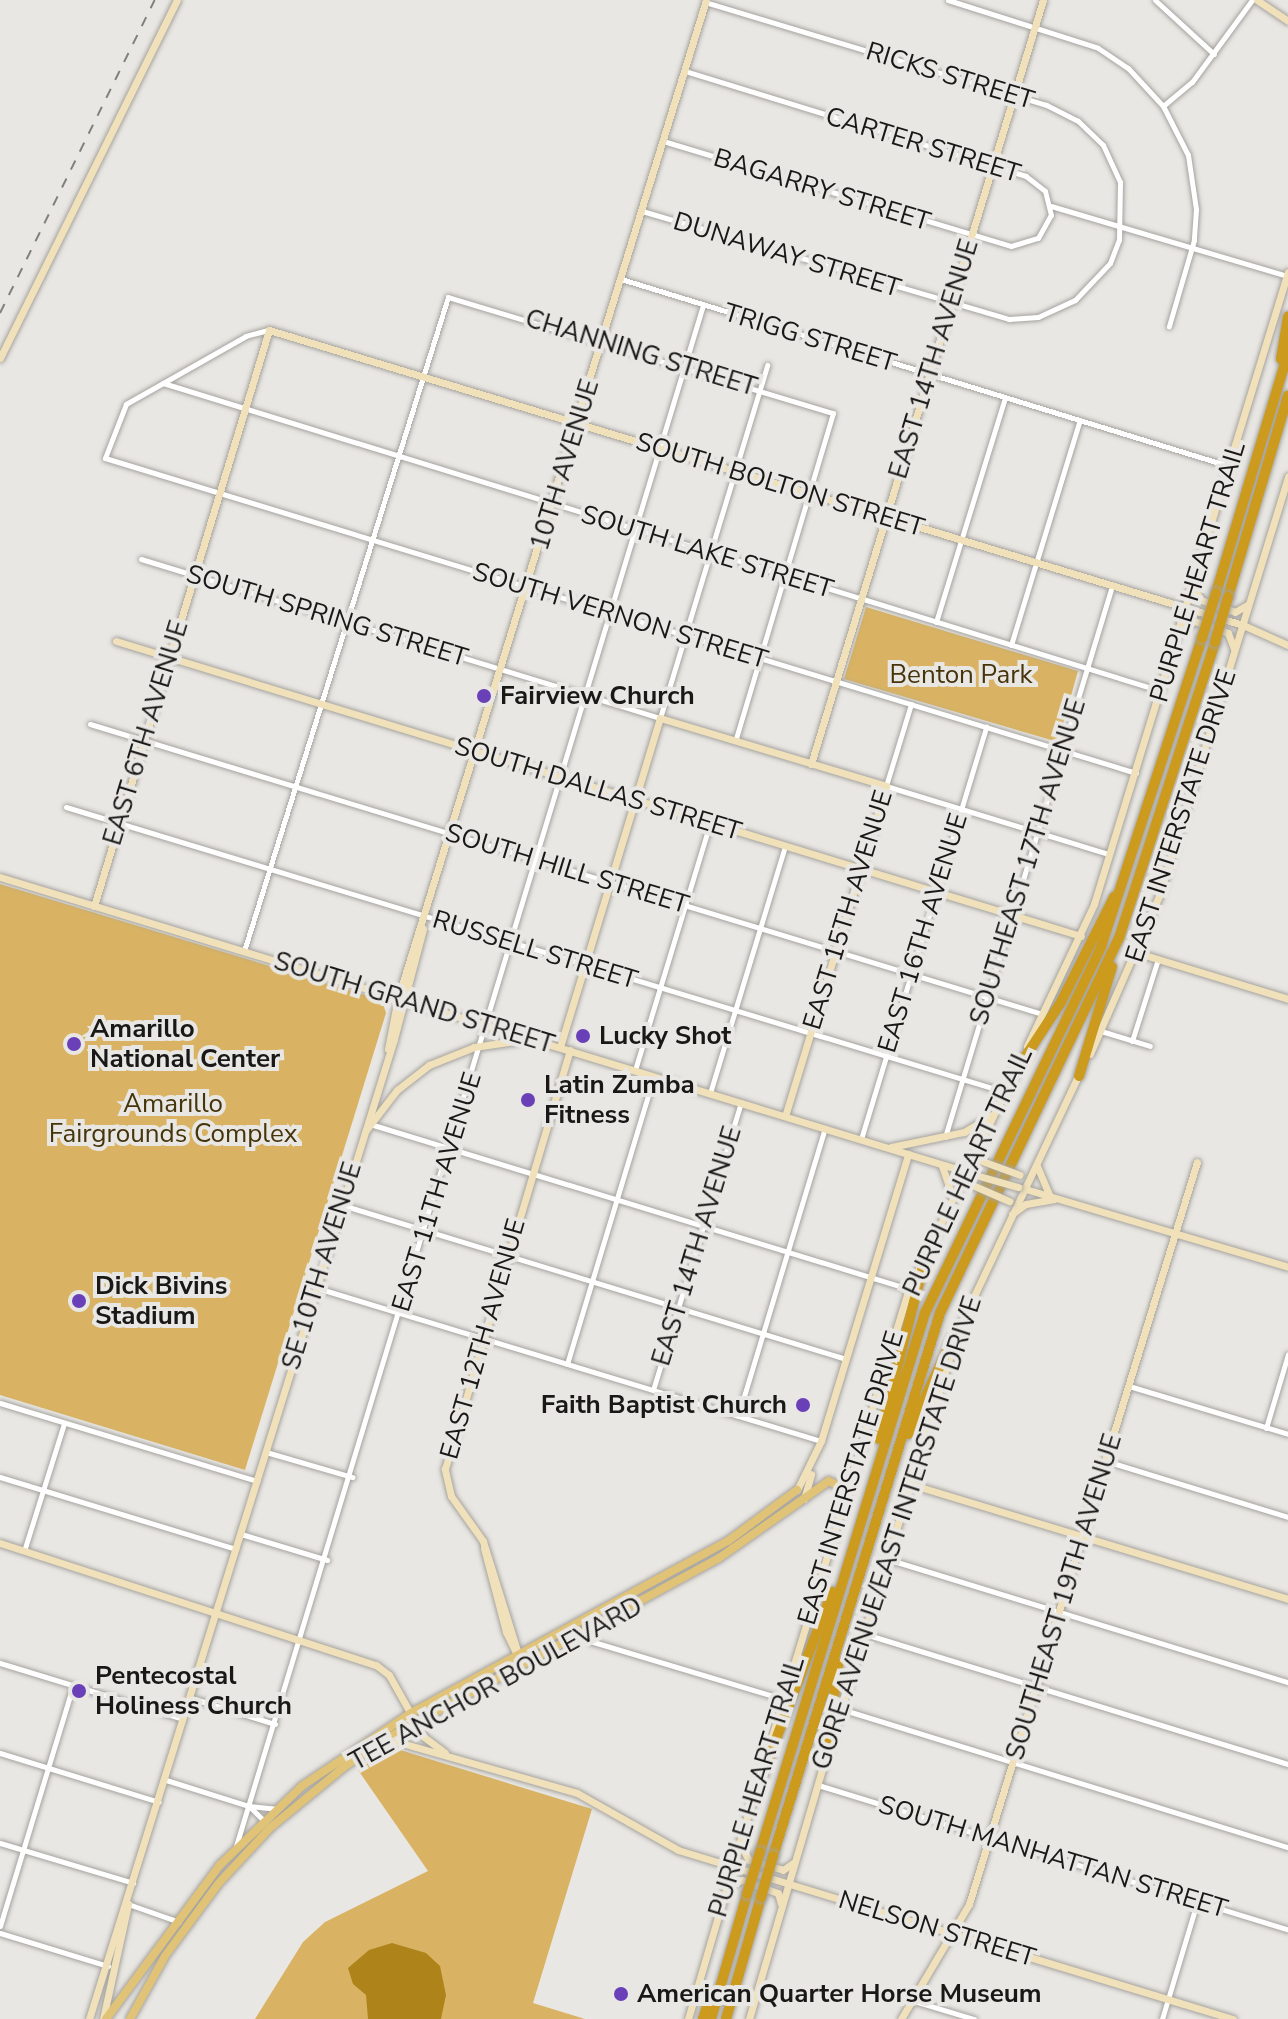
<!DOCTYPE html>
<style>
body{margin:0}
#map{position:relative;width:1288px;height:2019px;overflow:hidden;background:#e9e7e3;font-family:"Nunito Sans",sans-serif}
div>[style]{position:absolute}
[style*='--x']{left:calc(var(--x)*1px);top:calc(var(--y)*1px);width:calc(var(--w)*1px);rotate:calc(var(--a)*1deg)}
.green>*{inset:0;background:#d9b363}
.water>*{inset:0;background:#ae841a}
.roads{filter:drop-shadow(0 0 2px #a5a39f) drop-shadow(0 0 2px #a5a39f)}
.street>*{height:5px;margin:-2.5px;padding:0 2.5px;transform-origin:2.5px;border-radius:2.5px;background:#fff}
.secondary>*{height:7px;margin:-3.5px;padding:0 3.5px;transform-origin:3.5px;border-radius:3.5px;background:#f0e1bb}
.primary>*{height:8px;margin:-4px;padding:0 4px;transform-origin:4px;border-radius:4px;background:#e0c377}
.highway>*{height:10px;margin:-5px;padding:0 5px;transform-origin:5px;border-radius:5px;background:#cc9b1d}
.rail>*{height:2px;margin-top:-1px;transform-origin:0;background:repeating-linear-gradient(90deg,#807f7c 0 10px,transparent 0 20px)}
.bridges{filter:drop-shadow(0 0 2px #a5a39f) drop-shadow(0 0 2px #a5a39f)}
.secondary-bridge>*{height:7px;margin:-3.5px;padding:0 3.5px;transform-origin:3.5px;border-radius:3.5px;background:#f0e1bb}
.highway-bridge>*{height:10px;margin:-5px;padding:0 5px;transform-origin:5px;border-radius:5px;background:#cc9b1d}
.dots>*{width:22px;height:22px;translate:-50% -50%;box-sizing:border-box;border:4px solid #e9e7e3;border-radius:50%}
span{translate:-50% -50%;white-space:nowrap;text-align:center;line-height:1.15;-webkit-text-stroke:8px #e9e7e3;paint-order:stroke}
.street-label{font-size:26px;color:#191817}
.park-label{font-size:26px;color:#46340b}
.poi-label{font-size:26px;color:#191817;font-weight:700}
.left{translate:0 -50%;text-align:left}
.right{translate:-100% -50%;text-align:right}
</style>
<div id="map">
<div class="green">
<i style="clip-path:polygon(866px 607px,1078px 671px,1058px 742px,844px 679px)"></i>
<i style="clip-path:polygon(0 884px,382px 1000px,386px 1013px,245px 1470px,0 1395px)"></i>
<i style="clip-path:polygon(397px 1749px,592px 1809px,533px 2003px,585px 2019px,255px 2019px,303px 1942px,325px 1922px,428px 1871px,358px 1770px,382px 1752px)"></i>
</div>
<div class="water">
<i style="clip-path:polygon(392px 1943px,426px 1953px,440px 1966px,446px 1995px,441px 2019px,368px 2019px,366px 1995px,353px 1984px,348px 1968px,369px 1950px)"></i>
</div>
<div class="roads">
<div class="street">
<i style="--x:948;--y:0;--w:157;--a:17.7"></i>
<i style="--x:1098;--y:48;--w:36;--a:34"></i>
<i style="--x:1128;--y:68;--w:52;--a:47.4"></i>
<i style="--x:1163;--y:106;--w:55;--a:63"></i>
<i style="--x:1188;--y:155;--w:55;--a:81.6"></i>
<i style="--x:1196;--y:209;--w:31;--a:94"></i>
<i style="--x:1194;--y:240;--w:90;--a:106.2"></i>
<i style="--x:1155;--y:0;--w:80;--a:42.5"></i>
<i style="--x:1163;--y:106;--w:38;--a:-40"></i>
<i style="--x:1192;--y:82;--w:102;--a:-53.8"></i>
<i style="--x:663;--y:141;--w:363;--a:16.8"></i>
<i style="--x:1011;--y:246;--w:28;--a:-17"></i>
<i style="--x:1038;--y:238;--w:26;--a:-61"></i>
<i style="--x:1051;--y:215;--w:25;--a:-104"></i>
<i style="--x:1045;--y:191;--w:24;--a:-142"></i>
<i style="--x:1026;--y:176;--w:358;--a:-162.9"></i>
<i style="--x:1051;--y:206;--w:246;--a:16.5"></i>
<i style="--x:642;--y:211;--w:383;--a:16.4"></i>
<i style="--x:1009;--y:319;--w:29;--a:-4"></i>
<i style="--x:1038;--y:317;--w:41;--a:-24.7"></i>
<i style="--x:1075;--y:300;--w:51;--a:-46.6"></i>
<i style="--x:1110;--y:263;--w:25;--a:-69"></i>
<i style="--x:1119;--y:240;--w:58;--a:-89"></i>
<i style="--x:1120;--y:182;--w:41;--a:-114.7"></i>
<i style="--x:1103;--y:145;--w:35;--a:-136"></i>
<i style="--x:1078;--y:121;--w:36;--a:-153"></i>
<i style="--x:1046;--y:105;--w:356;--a:-163.2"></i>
<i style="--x:621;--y:279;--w:636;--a:17.1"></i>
<i style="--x:268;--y:330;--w:23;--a:165"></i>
<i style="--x:246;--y:336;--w:138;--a:150.5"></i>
<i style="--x:126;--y:404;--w:58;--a:111.3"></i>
<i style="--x:105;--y:458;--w:1078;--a:16.99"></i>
<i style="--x:163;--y:383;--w:1044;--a:17.15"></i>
<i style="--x:141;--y:559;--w:543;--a:17.03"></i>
<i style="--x:660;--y:718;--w:369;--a:-73.1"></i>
<i style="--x:936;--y:622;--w:234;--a:-72.9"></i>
<i style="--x:1011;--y:645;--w:235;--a:-73"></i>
<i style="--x:911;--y:704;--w:86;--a:107"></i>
<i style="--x:886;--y:786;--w:233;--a:17"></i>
<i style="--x:90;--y:724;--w:995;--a:16.94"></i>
<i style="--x:66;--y:807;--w:981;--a:16.88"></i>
<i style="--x:244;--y:951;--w:685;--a:-72.68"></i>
<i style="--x:448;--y:297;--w:402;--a:16.8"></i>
<i style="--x:833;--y:413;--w:342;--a:106.6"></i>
<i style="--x:1101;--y:1031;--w:51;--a:17"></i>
<i style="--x:1132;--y:1041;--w:86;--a:-72.4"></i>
<i style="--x:635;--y:1070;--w:258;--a:-73.1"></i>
<i style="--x:710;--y:1093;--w:258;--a:-73.1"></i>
<i style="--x:370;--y:1124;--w:564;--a:17.02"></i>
<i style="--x:945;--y:1137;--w:576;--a:-73.14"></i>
<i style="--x:861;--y:1139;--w:431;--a:-73.1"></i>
<i style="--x:342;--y:1205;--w:527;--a:16.99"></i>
<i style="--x:317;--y:1288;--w:527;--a:16.89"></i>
<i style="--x:567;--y:1364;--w:301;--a:-73.2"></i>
<i style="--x:1129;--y:1386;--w:166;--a:16.8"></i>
<i style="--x:653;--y:1390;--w:301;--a:-73"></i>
<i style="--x:0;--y:1403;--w:269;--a:16.9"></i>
<i style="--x:738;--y:1416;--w:301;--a:-73.2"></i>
<i style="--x:1266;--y:1428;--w:77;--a:-73.4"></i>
<i style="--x:266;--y:1452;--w:90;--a:16.2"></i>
<i style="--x:1106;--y:1461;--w:190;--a:17.1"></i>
<i style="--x:0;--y:1477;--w:247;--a:17"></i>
<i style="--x:241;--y:1534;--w:90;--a:16.8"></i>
<i style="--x:24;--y:1551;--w:134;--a:-72.6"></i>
<i style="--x:887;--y:1559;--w:419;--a:17.1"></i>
<i style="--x:574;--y:1625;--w:23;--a:45"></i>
<i style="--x:590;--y:1641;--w:202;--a:16.7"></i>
<i style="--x:865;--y:1634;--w:443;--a:17.1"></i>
<i style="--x:0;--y:1663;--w:191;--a:17"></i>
<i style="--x:191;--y:1698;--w:88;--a:17.2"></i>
<i style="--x:841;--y:1709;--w:468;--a:17.2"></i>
<i style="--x:0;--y:1753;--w:166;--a:17.1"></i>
<i style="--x:166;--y:1780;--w:87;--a:17.4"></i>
<i style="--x:249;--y:1806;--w:27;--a:6"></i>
<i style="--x:818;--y:1785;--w:492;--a:17.1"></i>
<i style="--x:249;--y:1806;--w:21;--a:45"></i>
<i style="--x:0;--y:1843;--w:139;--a:16.7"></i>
<i style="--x:236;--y:1846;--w:1610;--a:-73.14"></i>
<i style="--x:128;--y:1904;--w:54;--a:19.4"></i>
<i style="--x:0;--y:1926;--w:251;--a:-73.1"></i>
<i style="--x:0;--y:1933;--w:113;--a:17"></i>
<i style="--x:911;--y:2000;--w:66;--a:16.8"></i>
<i style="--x:1162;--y:2019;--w:122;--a:-73.3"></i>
</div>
<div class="secondary">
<i style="--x:1257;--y:0;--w:37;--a:34"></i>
<i style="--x:0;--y:358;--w:399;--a:-63.7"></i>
<i style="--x:1193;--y:587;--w:15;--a:58"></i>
<i style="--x:1201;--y:600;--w:36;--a:19"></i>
<i style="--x:1235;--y:612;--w:14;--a:-30"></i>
<i style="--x:1180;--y:631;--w:17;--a:-36"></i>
<i style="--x:1194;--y:621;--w:36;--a:19"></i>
<i style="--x:1228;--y:633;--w:17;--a:69"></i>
<i style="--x:116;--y:641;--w:1009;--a:17"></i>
<i style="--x:811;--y:764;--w:798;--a:-73.11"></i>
<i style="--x:0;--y:877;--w:1014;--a:16.97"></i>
<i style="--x:94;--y:906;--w:602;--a:-73.1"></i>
<i style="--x:269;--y:330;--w:1018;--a:16.85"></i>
<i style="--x:1243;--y:625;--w:49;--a:24"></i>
<i style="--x:1138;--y:953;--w:157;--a:17"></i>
<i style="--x:1027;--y:1046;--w:157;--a:-64.7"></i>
<i style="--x:1094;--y:904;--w:661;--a:-72.94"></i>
<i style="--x:560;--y:1047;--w:344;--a:-73.1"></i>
<i style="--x:660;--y:718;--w:236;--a:16.7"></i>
<i style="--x:886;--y:786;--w:345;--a:107"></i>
<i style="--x:388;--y:1049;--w:52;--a:-78.9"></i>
<i style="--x:398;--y:998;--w:1044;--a:-72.85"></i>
<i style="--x:1090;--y:1054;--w:172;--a:-66.4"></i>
<i style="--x:1159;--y:896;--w:439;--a:-72.9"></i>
<i style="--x:366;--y:1130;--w:51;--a:-52.2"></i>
<i style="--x:397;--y:1090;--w:41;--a:-38"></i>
<i style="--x:429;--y:1065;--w:48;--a:-21.8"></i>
<i style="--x:474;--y:1047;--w:56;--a:-8.3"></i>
<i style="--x:891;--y:1147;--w:75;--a:-11.6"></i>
<i style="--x:964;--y:1132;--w:33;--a:-31"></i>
<i style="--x:942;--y:1166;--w:31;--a:71"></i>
<i style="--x:1037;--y:1166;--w:33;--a:67"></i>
<i style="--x:1022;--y:1188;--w:277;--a:16.5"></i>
<i style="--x:1012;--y:1214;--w:17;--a:-36"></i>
<i style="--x:1026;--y:1204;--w:29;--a:-10"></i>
<i style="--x:957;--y:1332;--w:288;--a:-64.7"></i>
<i style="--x:910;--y:1484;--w:395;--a:16.9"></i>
<i style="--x:797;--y:1490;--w:55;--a:-63.9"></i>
<i style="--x:821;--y:1441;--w:300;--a:-73.1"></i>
<i style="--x:804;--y:1499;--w:26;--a:-74"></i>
<i style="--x:0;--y:1543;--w:395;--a:18"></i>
<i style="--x:376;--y:1665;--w:16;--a:38"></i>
<i style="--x:389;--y:1675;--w:71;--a:60.6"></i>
<i style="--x:424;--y:1737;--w:26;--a:37"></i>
<i style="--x:484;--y:1548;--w:87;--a:75.3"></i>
<i style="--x:506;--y:1632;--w:25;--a:64"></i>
<i style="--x:520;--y:1660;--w:125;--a:-107.3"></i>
<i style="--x:483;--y:1541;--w:55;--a:-125.4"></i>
<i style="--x:451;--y:1496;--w:28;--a:-103"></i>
<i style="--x:445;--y:1469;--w:437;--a:-73.4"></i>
<i style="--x:832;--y:1737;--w:400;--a:-72.8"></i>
<i style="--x:769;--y:1746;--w:478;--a:-73"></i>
<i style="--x:909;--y:1289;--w:238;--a:-64.1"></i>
<i style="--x:376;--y:1748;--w:23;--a:-15"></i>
<i style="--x:398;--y:1742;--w:186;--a:15.9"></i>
<i style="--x:577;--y:1793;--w:116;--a:29.4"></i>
<i style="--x:678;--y:1850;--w:580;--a:16.94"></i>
<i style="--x:740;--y:1844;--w:18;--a:61"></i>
<i style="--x:749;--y:1860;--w:35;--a:16"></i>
<i style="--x:783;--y:1870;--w:12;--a:-35"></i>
<i style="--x:726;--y:1887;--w:17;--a:-24"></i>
<i style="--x:742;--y:1880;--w:38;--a:20"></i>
<i style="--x:778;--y:1893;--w:11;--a:75"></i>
<i style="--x:89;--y:2019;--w:1026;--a:-72.71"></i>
<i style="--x:394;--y:1039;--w:114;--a:-75.2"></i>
<i style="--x:103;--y:2019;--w:118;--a:-77.7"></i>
<i style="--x:688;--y:2019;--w:228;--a:-73.7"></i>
<i style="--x:749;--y:2019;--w:278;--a:-73.7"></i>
<i style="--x:901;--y:2019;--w:134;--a:-59.4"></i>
<i style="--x:969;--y:1904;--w:776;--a:-72.92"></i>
</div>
<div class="primary">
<i style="--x:106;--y:2019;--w:192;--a:-53.5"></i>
<i style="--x:220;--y:1865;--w:114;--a:-43.9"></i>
<i style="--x:302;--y:1786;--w:131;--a:-33.8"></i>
<i style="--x:411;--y:1713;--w:361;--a:-28.5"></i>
<i style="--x:728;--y:1541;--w:86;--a:-36.5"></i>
<i style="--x:130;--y:2019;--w:72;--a:-60.9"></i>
<i style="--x:165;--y:1956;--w:89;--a:-53.6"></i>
<i style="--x:218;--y:1884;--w:76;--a:-47.1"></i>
<i style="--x:270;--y:1828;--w:96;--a:-39.5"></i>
<i style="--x:344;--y:1767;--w:46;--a:-34.4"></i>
<i style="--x:382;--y:1741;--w:383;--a:-28.5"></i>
<i style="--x:719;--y:1558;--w:134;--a:-35"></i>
<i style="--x:829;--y:1481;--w:19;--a:28"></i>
</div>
<div class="highway">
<i style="--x:1281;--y:359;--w:43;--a:-80.5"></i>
<i style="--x:1216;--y:593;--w:251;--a:-73.3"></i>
<i style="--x:1228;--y:597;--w:210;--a:-73.4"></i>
<i style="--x:1079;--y:1076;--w:114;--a:-73.2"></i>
<i style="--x:1012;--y:1077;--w:90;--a:-56.8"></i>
<i style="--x:1061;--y:1002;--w:118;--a:-63.2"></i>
<i style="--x:908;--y:1434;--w:115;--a:-64.8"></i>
<i style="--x:879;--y:1439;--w:194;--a:-75.7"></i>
<i style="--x:826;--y:1757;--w:94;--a:-82.6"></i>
<i style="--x:752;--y:1802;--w:225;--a:-69.1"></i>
<i style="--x:760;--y:1852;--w:564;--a:-72.98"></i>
<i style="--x:925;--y:1313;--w:406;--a:-64.3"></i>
<i style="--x:1101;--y:947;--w:325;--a:-71.9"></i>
<i style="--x:773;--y:1856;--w:568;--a:-72.9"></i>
<i style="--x:940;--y:1313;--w:416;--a:-64.5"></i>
<i style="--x:1119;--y:938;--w:311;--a:-72"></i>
<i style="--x:703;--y:2019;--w:25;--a:-72"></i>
<i style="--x:711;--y:2019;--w:130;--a:-73.9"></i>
<i style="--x:726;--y:2019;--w:127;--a:-74"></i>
</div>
</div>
<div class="rail">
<i style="--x:0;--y:313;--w:349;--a:-63.7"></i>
</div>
<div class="bridges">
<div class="secondary-bridge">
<i style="--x:982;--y:1161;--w:40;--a:20.2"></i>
<i style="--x:972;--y:1174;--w:48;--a:15.8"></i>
<i style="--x:970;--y:1184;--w:43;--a:23.6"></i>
</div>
<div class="highway-bridge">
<i style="--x:1202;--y:638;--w:47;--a:-72.7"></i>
<i style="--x:1215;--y:642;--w:47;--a:-73.9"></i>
<i style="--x:747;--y:1894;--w:44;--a:-72.8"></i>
<i style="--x:761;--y:1897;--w:43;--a:-73.7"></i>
</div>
</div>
<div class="dots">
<i style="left:484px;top:696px;background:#6940b8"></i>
<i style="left:583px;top:1036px;background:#6940b8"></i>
<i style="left:74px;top:1044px;background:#6940b8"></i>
<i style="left:528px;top:1100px;background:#6940b8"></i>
<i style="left:79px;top:1301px;background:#6940b8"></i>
<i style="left:803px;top:1405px;background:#6940b8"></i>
<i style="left:79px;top:1691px;background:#6940b8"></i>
<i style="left:621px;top:1994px;background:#6940b8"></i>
</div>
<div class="street-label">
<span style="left:950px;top:76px;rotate:17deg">RICKS STREET</span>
<span style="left:923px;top:145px;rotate:17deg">CARTER STREET</span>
<span style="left:822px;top:190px;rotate:17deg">BAGARRY STREET</span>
<span style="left:787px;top:255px;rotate:17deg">DUNAWAY STREET</span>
<span style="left:810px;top:338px;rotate:17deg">TRIGG STREET</span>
<span style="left:641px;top:353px;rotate:17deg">CHANNING STREET</span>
<span style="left:934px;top:359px;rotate:-73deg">EAST 14TH AVENUE</span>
<span style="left:565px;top:465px;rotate:-73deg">10TH AVENUE</span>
<span style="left:780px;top:485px;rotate:17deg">SOUTH BOLTON STREET</span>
<span style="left:707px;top:552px;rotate:17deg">SOUTH LAKE STREET</span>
<span style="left:1198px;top:572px;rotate:-73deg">PURPLE HEART TRAIL</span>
<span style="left:327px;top:616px;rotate:17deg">SOUTH SPRING STREET</span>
<span style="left:620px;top:616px;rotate:17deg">SOUTH VERNON STREET</span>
<span style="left:146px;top:733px;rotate:-73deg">EAST 6TH AVENUE</span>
<span style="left:598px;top:789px;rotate:17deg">SOUTH DALLAS STREET</span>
<span style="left:1181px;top:816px;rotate:-72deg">EAST INTERSTATE DRIVE</span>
<span style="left:1028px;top:862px;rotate:-73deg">SOUTHEAST 17TH AVENUE</span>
<span style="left:567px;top:869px;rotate:17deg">SOUTH HILL STREET</span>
<span style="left:848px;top:910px;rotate:-73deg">EAST 15TH AVENUE</span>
<span style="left:923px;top:933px;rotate:-73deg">EAST 16TH AVENUE</span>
<span style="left:535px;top:950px;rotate:17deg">RUSSELL STREET</span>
<span style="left:414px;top:1003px;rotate:17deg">SOUTH GRAND STREET</span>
<span style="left:968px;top:1172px;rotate:-65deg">PURPLE HEART TRAIL</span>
<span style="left:437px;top:1192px;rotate:-73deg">EAST 11TH AVENUE</span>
<span style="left:697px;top:1246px;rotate:-73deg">EAST 14TH AVENUE</span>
<span style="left:322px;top:1266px;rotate:-73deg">SE 10TH AVENUE</span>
<span style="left:483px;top:1339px;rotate:-74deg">EAST 12TH AVENUE</span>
<span style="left:851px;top:1478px;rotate:-73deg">EAST INTERSTATE DRIVE</span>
<span style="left:897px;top:1533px;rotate:-72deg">GORE AVENUE/EAST INTERSTATE DRIVE</span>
<span style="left:1064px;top:1597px;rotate:-73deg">SOUTHEAST 19TH AVENUE</span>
<span style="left:496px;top:1684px;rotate:-29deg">TEE ANCHOR BOULEVARD</span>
<span style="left:757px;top:1787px;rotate:-73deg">PURPLE HEART TRAIL</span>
<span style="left:1053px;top:1857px;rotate:17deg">SOUTH MANHATTAN STREET</span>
<span style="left:937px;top:1929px;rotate:17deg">NELSON STREET</span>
</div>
<div class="park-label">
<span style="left:961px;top:675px">Benton Park</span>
<span style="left:173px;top:1119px">Amarillo<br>Fairgrounds Complex</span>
</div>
<div class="poi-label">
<span class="left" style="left:500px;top:696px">Fairview Church</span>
<span class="left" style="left:90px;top:1044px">Amarillo<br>National Center</span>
<span class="left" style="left:599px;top:1036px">Lucky Shot</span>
<span class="left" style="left:544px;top:1100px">Latin Zumba<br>Fitness</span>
<span class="left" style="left:95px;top:1301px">Dick Bivins<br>Stadium</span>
<span class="right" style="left:787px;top:1405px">Faith Baptist Church</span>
<span class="left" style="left:95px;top:1691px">Pentecostal<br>Holiness Church</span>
<span class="left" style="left:637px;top:1994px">American Quarter Horse Museum</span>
</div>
</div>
